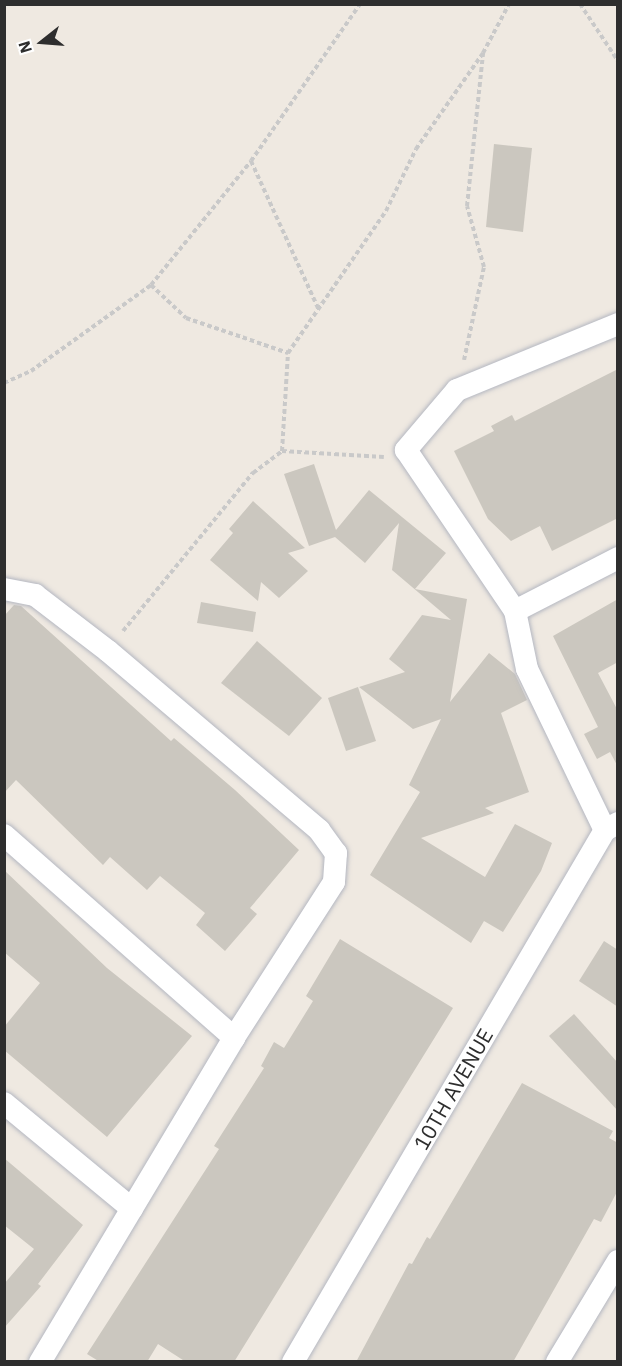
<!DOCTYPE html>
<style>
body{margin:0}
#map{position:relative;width:622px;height:1366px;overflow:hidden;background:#efe9e1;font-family:"IBM Plex Sans",sans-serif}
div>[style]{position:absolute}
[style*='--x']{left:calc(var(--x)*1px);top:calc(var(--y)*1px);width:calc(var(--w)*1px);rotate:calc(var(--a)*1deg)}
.building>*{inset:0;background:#cbc7bf}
.path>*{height:4px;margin-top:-2px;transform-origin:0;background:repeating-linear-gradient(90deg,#c9c9c9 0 4.5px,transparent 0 7.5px)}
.roads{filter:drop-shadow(0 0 2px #b4b7c1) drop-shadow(0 0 2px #b4b7c1)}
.minor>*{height:22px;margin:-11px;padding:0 11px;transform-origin:11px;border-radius:11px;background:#fff}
span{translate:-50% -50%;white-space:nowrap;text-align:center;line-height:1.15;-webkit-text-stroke:5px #fff;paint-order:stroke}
.street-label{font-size:21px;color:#2e2e2e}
.frame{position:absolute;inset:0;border:6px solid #2e2e2e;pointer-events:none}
.north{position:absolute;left:12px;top:12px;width:60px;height:60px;-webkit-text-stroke:4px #fff;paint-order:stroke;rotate:253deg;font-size:16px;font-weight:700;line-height:24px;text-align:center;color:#2e2e2e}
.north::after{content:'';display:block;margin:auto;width:21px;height:27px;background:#2e2e2e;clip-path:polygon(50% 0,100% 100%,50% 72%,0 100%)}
</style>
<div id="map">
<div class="building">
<i style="clip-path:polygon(494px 144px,532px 148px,523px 232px,486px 227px)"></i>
<i style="clip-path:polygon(618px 369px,618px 518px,552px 551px,540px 526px,511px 541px,488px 519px,454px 451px,494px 431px,491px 426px,512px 415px,515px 421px)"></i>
<i style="clip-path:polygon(314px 464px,336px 530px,369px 490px,446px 553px,415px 589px,467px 599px,450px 702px,489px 653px,515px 674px,527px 700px,501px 713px,529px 792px,485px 808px,494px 813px,421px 838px,485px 877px,515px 824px,552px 843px,541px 871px,503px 932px,484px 921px,471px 943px,370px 875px,420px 792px,409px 785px,441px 719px,413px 729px,359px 687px,405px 672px,389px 659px,422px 615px,451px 620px,392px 570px,399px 523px,365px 563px,335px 537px,309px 546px,284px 474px)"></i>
<i style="clip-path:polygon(253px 501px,305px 548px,288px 553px,308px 571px,279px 598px,261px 582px,258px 601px,210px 560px,233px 533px,229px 529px)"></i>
<i style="clip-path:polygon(618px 599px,618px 662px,598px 673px,618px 711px,618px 767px,610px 752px,597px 759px,584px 734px,598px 727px,553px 636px)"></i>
<i style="clip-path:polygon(201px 602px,256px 612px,253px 632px,197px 623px)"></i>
<i style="clip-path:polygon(14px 605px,21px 606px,171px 741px,174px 738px,235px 790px,299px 850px,250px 908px,257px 914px,225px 951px,196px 925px,205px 913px,160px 876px,147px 890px,110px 857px,103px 865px,16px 780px,4px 793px,4px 616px)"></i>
<i style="clip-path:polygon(257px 641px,322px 698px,289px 736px,221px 683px)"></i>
<i style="clip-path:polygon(358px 687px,376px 741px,346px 751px,328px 698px)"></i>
<i style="clip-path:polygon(4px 870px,107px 968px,192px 1036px,107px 1137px,4px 1050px,4px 1027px,40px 983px,4px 952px)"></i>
<i style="clip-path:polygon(340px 939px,453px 1008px,234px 1362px,186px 1362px,158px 1344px,147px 1362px,100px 1362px,87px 1354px,219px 1149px,214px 1146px,264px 1068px,261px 1066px,274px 1042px,284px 1048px,313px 1001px,306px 996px)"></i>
<i style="clip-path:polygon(604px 941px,618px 950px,618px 1007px,579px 981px)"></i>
<i style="clip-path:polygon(574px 1014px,618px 1063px,618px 1111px,549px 1036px)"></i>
<i style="clip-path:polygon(522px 1083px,613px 1131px,609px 1138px,618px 1143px,618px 1190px,601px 1222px,594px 1219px,513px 1362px,356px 1362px,409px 1263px,412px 1264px,427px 1237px,430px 1239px)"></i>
<i style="clip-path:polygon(4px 1158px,83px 1225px,38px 1284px,41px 1286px,4px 1328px,4px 1284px,34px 1249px,4px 1225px)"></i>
</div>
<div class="path">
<i style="--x:580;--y:4;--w:69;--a:56.3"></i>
<i style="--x:251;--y:161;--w:162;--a:65.5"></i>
<i style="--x:151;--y:285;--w:48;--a:43.3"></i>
<i style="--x:186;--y:318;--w:108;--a:18.9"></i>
<i style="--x:464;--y:360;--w:95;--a:-77.9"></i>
<i style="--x:484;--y:267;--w:63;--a:-105.6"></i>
<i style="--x:467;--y:206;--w:154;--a:-84"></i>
<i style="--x:483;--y:53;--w:55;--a:-62"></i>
<i style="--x:4;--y:383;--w:30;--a:-24"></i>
<i style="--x:31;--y:371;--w:148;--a:-35.6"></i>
<i style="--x:151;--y:285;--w:159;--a:-51.1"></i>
<i style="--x:251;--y:161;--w:191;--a:-55.2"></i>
<i style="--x:282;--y:451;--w:98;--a:-86.5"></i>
<i style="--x:288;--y:353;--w:173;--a:-55.4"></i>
<i style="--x:386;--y:211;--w:69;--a:-64.2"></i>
<i style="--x:416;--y:149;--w:117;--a:-55.1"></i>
<i style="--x:123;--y:631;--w:205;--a:-50.6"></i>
<i style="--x:253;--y:473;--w:36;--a:-37"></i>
<i style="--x:282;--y:451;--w:102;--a:3.4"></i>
</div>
<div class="roads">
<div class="minor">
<i style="--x:618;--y:324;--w:174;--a:157.7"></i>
<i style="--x:457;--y:390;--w:79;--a:130.4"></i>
<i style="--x:406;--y:450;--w:194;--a:55.9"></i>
<i style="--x:515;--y:611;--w:116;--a:-27.2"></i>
<i style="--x:4;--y:589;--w:32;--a:11"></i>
<i style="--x:35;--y:595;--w:92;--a:37.5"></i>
<i style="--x:108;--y:651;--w:277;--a:40.3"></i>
<i style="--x:319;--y:830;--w:29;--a:54"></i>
<i style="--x:336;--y:853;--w:29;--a:94"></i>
<i style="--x:334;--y:882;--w:185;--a:122.7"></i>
<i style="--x:234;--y:1038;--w:378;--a:120.9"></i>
<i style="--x:515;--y:611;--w:59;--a:78.3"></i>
<i style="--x:527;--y:669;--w:179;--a:64.2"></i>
<i style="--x:4;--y:835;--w:307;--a:41.4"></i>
<i style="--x:4;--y:1103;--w:166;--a:39.6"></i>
<i style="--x:293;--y:1362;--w:617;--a:-59.61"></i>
<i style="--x:605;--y:830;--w:15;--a:-28"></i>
<i style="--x:557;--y:1362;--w:118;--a:-58.9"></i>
</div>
</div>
<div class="street-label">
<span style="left:453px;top:1089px;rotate:-60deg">10TH AVENUE</span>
</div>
<div class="frame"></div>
<div class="north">N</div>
</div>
